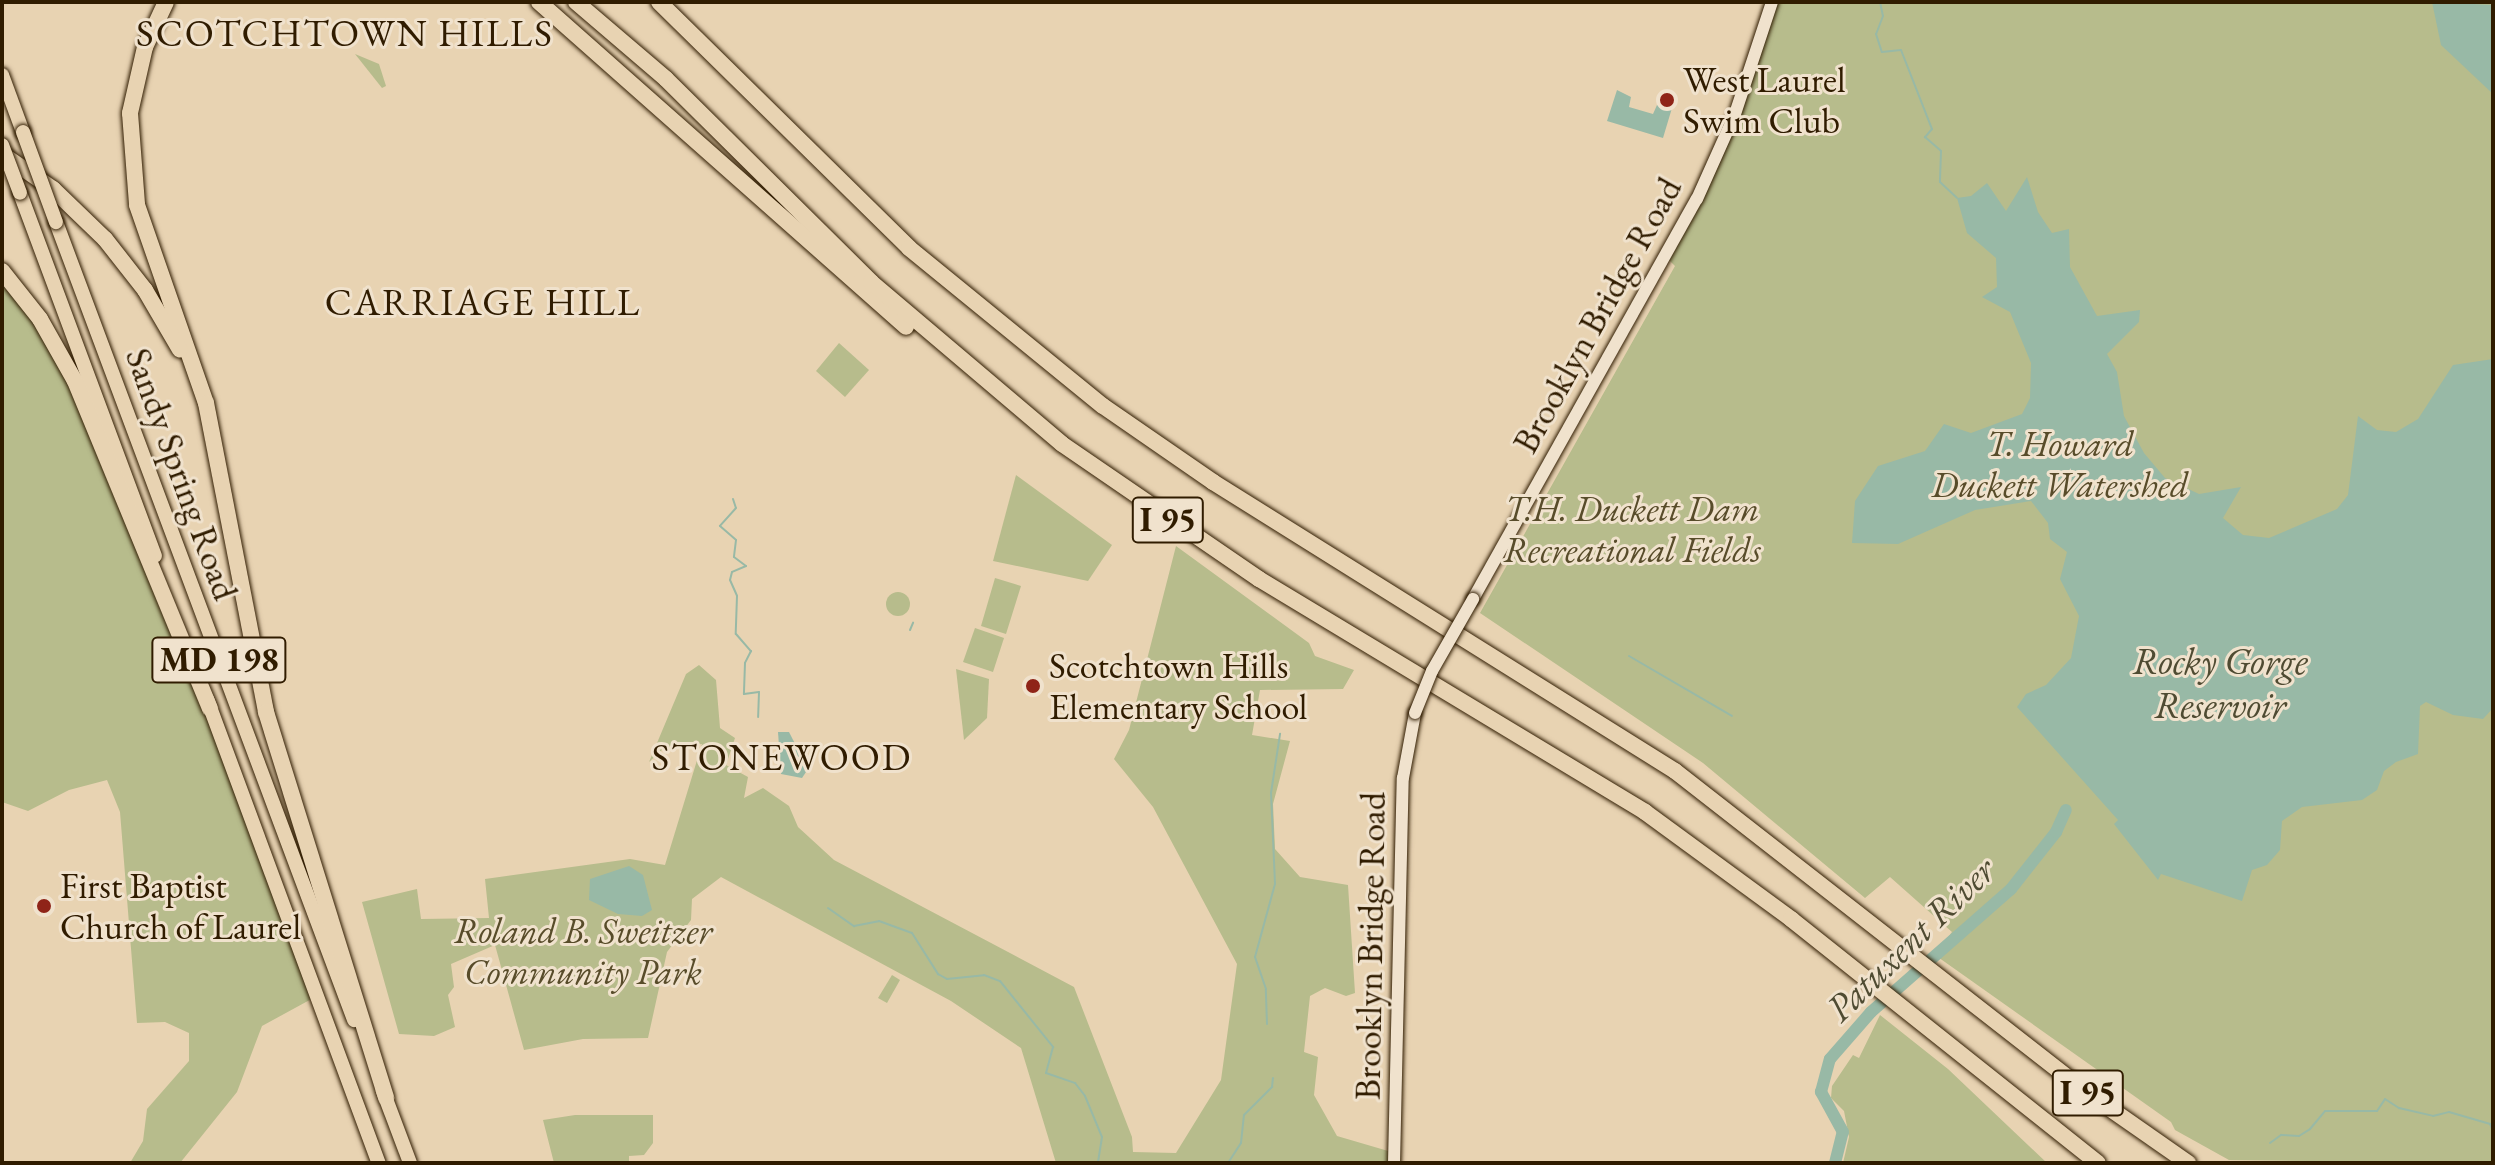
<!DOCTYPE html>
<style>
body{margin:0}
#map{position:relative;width:2495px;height:1165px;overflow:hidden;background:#e8d3b2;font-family:"EB Garamond",serif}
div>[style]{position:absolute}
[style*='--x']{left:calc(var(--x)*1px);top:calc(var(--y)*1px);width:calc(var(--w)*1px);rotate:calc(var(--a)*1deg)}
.green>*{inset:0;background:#b7bc8c}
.round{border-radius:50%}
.water>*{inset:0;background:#98b9a6}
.stream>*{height:2px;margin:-1px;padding:0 1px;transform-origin:1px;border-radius:1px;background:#98b9a6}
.river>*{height:12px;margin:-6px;padding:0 6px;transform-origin:6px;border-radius:6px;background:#98b9a6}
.roads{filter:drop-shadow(0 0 2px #301c00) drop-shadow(0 0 2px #301c00)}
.secondary>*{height:12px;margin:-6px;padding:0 6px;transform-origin:6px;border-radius:6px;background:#f0e2cd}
.primary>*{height:14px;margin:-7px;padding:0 7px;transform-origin:7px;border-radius:7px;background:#e8d3b2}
.highway>*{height:16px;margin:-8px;padding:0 8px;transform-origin:8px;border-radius:8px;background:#e8d3b2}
.bridges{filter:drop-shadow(0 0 2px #301c00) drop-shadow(0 0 2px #301c00)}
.secondary-bridge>*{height:12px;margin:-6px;padding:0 6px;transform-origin:6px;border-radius:6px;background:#f0e2cd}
.primary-bridge>*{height:14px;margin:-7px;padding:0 7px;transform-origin:7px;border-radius:7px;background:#e8d3b2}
.dots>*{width:22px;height:22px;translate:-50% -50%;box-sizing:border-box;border:4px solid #f0e2cd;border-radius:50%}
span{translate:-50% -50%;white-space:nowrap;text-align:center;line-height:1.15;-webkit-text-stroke:6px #f0e2cd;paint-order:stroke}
.shield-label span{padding:2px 6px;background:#f0e2cd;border:2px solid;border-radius:6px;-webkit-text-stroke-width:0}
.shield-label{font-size:34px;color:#301c00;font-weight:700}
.poi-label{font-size:36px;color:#301c00}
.left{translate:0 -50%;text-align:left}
.street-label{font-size:36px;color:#301c00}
.park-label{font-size:36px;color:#584c2a;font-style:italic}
.neighbourhood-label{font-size:38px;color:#301c00;letter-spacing:2px}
.water-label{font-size:38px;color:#4f4b32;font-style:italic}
.frame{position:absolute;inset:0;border:4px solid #301c00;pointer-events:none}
</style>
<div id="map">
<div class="green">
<i style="clip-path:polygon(1772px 2px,2493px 2px,2493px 1163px,2229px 1160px,2175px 1130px,2171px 1122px,1935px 955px,1952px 932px,1890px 877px,1865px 898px,1703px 763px,1480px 613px,1675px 266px,1666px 257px,1697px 199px)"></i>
<i style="clip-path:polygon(355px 54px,379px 64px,386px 86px,382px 88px)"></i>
<i style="clip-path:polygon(2px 271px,75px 381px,317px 996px,262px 1026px,237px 1092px,180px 1163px,130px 1163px,143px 1141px,147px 1109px,189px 1061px,189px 1033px,165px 1022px,137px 1023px,120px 812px,107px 780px,69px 790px,28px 811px,2px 802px)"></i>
<i style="clip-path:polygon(839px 343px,869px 370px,845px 397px,816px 371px)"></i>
<i style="clip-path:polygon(1016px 475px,1112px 545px,1088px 581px,993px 561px)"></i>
<i style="clip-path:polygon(1176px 546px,1309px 643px,1315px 656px,1354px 670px,1343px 689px,1260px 690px,1252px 735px,1290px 741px,1273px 804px,1275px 849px,1300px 877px,1348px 885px,1355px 993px,1346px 996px,1325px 988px,1310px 996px,1304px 1052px,1318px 1057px,1314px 1095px,1337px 1136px,1395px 1153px,1394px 1163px,1056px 1163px,1021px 1048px,951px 1001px,721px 877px,692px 899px,691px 920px,667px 952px,648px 1038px,583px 1039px,524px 1050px,495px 945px,451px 964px,454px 987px,448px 995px,455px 1027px,434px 1036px,399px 1034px,362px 902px,417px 889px,421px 919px,489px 918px,485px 879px,630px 859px,665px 865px,702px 744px,664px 748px,649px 762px,686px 674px,699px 665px,716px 680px,720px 728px,735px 738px,726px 765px,748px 777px,744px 798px,763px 788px,789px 806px,798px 827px,834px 860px,1074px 987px,1132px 1137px,1133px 1152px,1176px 1153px,1221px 1080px,1237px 964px,1153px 807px,1114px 759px,1129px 730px)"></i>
<i style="clip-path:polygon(995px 578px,1021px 586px,1006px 634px,981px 626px)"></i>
<i class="round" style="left:886px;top:592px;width:24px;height:24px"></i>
<i style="clip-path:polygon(975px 628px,1004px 638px,993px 672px,963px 662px)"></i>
<i style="clip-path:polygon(956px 669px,989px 679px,987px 718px,964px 740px)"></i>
<i style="clip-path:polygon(892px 975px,900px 980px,887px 1003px,878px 998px)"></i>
<i style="clip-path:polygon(1880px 1015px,1948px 1069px,2047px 1163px,1843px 1163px,1849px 1137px,1844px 1111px,1831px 1098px,1832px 1086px,1853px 1055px,1859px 1058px)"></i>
<i style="clip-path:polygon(575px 1115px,653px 1115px,653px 1143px,644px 1155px,629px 1156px,629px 1163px,554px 1163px,543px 1120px)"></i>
</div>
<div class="water">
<i style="clip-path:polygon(2432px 2px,2493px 5px,2493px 94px,2441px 45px)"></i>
<i style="clip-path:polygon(1617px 90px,1631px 97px,1629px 107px,1653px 114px,1657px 105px,1672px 108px,1663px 138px,1607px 121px)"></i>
<i style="clip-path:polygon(2027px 177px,2038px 212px,2052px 233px,2069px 229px,2070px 267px,2097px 316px,2140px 310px,2139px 322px,2107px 354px,2117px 372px,2124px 416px,2144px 453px,2165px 478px,2199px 494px,2241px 487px,2223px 518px,2243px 535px,2269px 538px,2337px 509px,2348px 495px,2358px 416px,2377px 430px,2396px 432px,2418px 419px,2453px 365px,2493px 359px,2493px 708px,2483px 719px,2453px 715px,2426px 702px,2420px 706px,2418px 754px,2396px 762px,2384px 771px,2377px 790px,2362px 800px,2302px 807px,2282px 821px,2280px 850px,2267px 865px,2252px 870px,2242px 901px,2161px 874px,2158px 880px,2114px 824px,2118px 820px,2017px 707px,2026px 694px,2046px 685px,2071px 658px,2079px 616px,2060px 579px,2067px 552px,2050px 539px,2048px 523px,2031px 501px,1975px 510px,1898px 544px,1852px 543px,1855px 501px,1878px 466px,1925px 451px,1944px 424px,1971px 433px,2022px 414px,2030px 398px,2031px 363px,2010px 312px,1982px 297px,1997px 287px,1996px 258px,1967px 233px,1957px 198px,1971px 196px,1987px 183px,2006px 211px)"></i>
<i style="clip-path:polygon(778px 732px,789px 732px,808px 769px,802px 778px,781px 774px)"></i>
<i style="clip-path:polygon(629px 866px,643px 875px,652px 910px,642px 916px,618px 914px,589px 900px,590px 879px)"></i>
</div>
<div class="stream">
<i style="--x:1880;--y:2;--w:14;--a:78"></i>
<i style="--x:1883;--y:16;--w:19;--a:111"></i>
<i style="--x:1876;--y:34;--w:19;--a:72"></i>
<i style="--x:1882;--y:52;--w:19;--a:-6"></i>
<i style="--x:1901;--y:50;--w:85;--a:68.6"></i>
<i style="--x:1932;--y:129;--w:11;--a:131"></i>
<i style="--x:1925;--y:137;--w:21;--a:41"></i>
<i style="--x:1941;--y:151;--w:31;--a:92"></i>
<i style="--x:1940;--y:182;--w:23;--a:43"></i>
<i style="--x:733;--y:499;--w:9;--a:72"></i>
<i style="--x:736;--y:508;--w:24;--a:132"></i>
<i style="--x:720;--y:526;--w:21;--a:41"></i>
<i style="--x:736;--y:540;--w:17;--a:97"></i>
<i style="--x:734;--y:557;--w:15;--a:37"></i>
<i style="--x:746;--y:566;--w:15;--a:157"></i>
<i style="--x:732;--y:572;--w:8;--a:104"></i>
<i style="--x:730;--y:580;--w:17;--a:66"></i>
<i style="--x:737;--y:596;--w:38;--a:92"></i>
<i style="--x:736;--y:634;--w:23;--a:49"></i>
<i style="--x:751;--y:651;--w:13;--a:117"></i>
<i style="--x:745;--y:663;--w:31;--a:92"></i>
<i style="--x:744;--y:694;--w:15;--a:-8"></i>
<i style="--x:759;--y:692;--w:25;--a:92"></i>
<i style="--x:910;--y:630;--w:8;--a:-67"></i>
<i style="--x:1629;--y:656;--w:119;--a:30.2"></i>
<i style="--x:828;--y:908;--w:32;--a:35"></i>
<i style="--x:854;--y:926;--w:25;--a:-11"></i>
<i style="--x:879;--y:921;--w:35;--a:20"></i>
<i style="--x:912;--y:933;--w:49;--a:57.6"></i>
<i style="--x:938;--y:974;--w:10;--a:29"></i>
<i style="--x:947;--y:979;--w:37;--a:-6"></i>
<i style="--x:984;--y:975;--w:17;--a:21"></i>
<i style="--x:1000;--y:981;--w:85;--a:51.2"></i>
<i style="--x:1053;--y:1047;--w:27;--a:105"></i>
<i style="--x:1046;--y:1073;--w:31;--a:19"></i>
<i style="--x:1075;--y:1083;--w:16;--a:52"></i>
<i style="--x:1085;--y:1096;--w:44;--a:67.5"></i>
<i style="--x:1102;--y:1137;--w:26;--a:99"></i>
<i style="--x:1267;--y:1024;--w:35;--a:-92"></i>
<i style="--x:1266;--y:989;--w:34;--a:-109"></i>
<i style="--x:1255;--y:957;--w:76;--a:-74.7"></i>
<i style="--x:1275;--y:884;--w:91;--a:-92.5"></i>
<i style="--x:1271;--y:793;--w:60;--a:-81.3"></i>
<i style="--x:2270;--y:1143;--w:14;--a:-36"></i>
<i style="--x:2281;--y:1135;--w:18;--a:3"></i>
<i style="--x:2299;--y:1136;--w:13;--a:-32"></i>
<i style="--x:2310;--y:1129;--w:23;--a:-50"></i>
<i style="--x:2325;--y:1111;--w:52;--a:0"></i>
<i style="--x:2377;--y:1111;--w:14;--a:-56"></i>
<i style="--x:2385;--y:1099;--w:17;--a:33"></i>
<i style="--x:2399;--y:1108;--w:35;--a:13"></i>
<i style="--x:2433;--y:1116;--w:16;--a:-14"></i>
<i style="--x:2449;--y:1112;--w:43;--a:16.3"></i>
<i style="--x:2490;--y:1124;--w:8;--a:67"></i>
<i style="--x:1228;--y:1163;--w:24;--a:-57"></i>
<i style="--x:1241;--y:1143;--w:28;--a:-84"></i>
<i style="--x:1244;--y:1115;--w:40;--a:-45"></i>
<i style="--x:1272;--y:1087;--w:9;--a:-84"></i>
</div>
<div class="river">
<i style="--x:1835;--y:1163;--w:32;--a:-76"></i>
<i style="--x:1843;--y:1132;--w:46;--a:-118.8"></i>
<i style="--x:1821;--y:1092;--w:34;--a:-75"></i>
<i style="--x:1830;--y:1059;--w:62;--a:-48.9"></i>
<i style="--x:1871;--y:1012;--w:186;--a:-41.3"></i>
<i style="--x:2011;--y:889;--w:73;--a:-51.7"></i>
<i style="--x:2056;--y:832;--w:24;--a:-66"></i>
</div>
<div class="roads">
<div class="secondary">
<i style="--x:1473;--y:599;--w:458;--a:-60.8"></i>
<i style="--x:1697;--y:199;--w:93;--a:-65.9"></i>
<i style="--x:1735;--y:114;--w:118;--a:-71.7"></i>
<i style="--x:1394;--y:1163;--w:385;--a:-88.7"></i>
<i style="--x:1403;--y:778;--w:66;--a:-79.5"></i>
</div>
<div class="primary">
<i style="--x:2;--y:75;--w:61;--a:69.8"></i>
<i style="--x:20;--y:193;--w:387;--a:69.6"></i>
<i style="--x:56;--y:222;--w:852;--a:69.52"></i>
<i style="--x:207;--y:699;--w:495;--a:69.7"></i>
<i style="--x:383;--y:1091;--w:77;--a:69.4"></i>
</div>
<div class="highway">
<i style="--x:166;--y:2;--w:50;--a:115"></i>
<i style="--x:145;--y:47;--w:68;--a:102.8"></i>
<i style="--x:130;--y:113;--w:92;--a:85.6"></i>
<i style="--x:137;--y:205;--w:210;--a:70.8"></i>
<i style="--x:206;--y:403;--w:315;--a:79"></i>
<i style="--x:266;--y:712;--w:404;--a:72.7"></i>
<i style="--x:539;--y:2;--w:490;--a:41.5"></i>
<i style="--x:576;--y:2;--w:118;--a:40.5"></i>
<i style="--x:666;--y:79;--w:289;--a:44.7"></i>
<i style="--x:871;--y:282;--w:250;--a:40.3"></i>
<i style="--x:1062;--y:444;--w:239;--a:34.4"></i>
<i style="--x:1259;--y:579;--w:451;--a:31.1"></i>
<i style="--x:1645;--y:812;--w:181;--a:36.2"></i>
<i style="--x:1791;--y:919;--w:392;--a:38.5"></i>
<i style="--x:659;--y:2;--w:351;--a:44.5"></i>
<i style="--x:909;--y:248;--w:250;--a:39.2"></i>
<i style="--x:1103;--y:406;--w:134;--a:34.6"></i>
<i style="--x:1213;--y:482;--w:545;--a:32.03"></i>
<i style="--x:1675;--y:771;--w:525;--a:37.96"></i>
<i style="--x:2089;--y:1094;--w:121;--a:34.9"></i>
<i style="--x:2;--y:154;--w:62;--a:34.5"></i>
<i style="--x:53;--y:189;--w:72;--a:43.9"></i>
<i style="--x:105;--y:239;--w:65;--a:51.9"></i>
<i style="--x:145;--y:290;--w:69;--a:59.7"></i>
<i style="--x:2;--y:271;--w:61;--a:51.6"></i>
<i style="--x:40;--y:319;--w:71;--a:60.6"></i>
<i style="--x:75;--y:381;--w:354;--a:67.6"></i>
</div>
</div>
<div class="bridges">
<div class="secondary-bridge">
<i style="--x:1415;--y:713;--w:45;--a:-68"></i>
<i style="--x:1432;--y:671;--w:83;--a:-60.3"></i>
</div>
<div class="primary-bridge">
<i style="--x:23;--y:132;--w:96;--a:69.9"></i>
<i style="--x:2;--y:145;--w:51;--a:69.4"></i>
</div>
</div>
<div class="dots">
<i style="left:1667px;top:100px;background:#8f2418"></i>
<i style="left:1033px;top:686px;background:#8f2418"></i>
<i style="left:44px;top:906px;background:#8f2418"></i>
</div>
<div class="shield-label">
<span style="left:1168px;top:520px">I 95</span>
<span style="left:219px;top:660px">MD 198</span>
<span style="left:2088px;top:1093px">I 95</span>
</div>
<div class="poi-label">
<span class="left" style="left:1683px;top:100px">West Laurel<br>Swim Club</span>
<span class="left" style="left:1049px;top:686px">Scotchtown Hills<br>Elementary School</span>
<span class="left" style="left:60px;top:906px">First Baptist<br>Church of Laurel</span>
</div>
<div class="street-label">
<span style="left:1597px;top:315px;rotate:-61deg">Brooklyn Bridge Road</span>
<span style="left:182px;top:474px;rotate:70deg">Sandy Spring Road</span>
<span style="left:1370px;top:946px;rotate:-89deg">Brooklyn Bridge Road</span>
</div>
<div class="park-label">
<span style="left:2060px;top:464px">T. Howard<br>Duckett Watershed</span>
<span style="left:1632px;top:529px">T.H. Duckett Dam<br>Recreational Fields</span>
<span style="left:583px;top:951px">Roland B. Sweitzer<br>Community Park</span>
</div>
<div class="neighbourhood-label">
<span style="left:345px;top:33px">SCOTCHTOWN HILLS</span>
<span style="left:483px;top:302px">CARRIAGE HILL</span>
<span style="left:782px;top:757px">STONEWOOD</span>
</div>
<div class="water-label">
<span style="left:2220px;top:683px">Rocky Gorge<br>Reservoir</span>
<span style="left:1910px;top:939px;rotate:-44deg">Patuxent River</span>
</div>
<div class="frame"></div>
</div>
